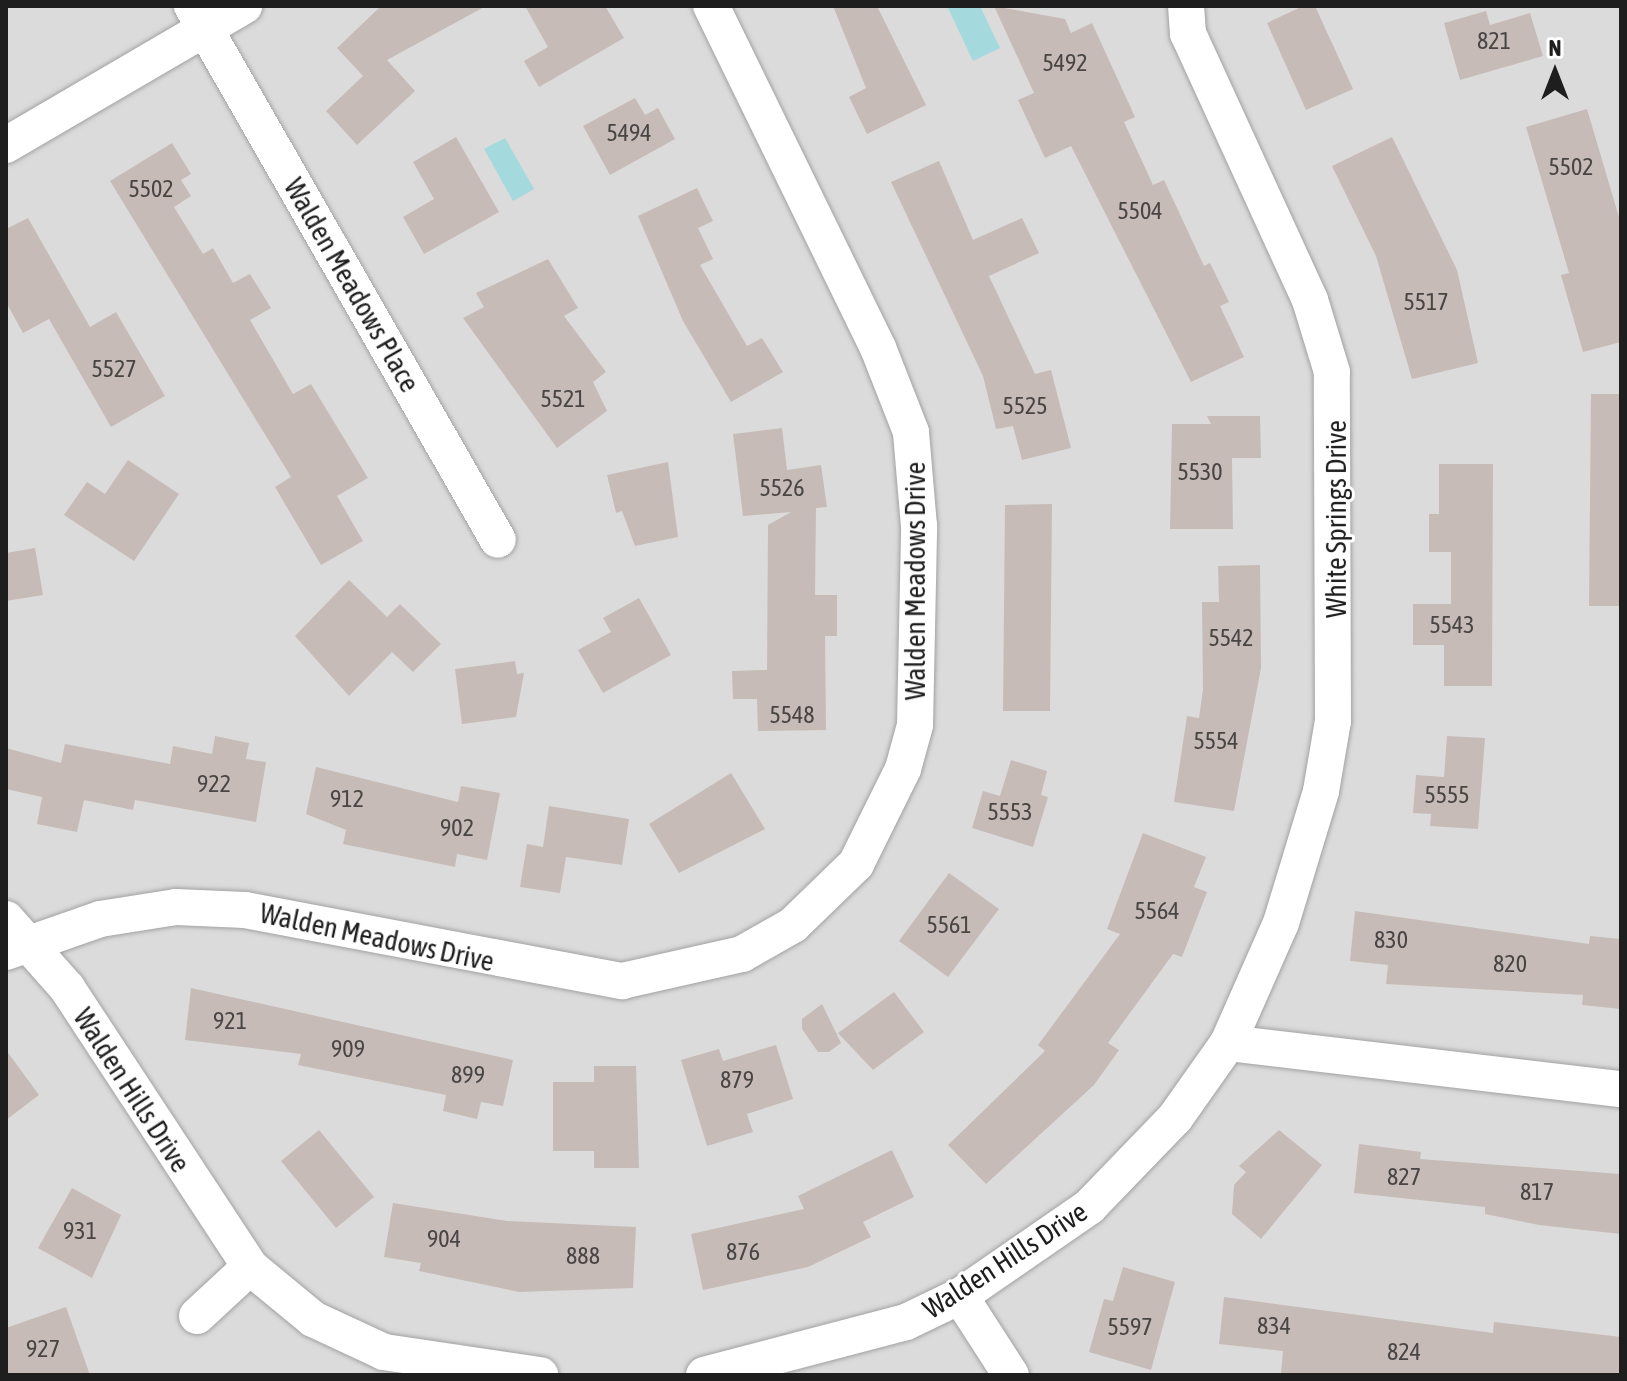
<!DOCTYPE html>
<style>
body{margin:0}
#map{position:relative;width:1627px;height:1381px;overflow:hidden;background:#efeae4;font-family:"Asap Condensed",sans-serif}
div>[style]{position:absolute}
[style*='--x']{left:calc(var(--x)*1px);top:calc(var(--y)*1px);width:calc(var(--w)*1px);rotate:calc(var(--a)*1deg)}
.residential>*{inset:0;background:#dcdbdb}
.water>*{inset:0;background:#a4d9de}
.building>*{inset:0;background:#c7bbb7}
.roads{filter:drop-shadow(0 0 2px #a2a2a2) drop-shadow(0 0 2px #a2a2a2)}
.minor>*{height:36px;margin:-18px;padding:0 18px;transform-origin:18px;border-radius:18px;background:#fff}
span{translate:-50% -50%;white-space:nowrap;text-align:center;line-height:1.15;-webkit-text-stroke:6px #fff;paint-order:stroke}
.number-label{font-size:24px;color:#484544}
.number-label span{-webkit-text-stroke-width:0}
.street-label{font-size:28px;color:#1e1e1e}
.frame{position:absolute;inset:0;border:8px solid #1e1e1e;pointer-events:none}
.north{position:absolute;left:1515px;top:32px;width:80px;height:80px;-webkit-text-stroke:6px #fff;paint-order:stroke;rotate:0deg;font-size:22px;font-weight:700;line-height:32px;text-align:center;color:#1e1e1e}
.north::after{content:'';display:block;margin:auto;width:28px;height:36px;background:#1e1e1e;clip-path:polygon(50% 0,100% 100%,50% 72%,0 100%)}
</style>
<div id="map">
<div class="residential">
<i style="clip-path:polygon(6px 6px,1621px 6px,1621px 1375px,6px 1375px)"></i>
</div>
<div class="water">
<i style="clip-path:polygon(947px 6px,980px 6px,1000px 48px,973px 61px)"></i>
<i style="clip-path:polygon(505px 138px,534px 189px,513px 201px,484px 149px)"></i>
</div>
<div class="building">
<i style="clip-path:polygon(381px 6px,486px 6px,387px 60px,415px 91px,357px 145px,326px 111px,363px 76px,337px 48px)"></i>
<i style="clip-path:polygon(525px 6px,605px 6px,624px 38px,539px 87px,524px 61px,548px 47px)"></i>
<i style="clip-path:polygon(833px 6px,877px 6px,926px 105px,867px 134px,849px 97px,866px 88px)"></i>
<i style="clip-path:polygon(994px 6px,1065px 19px,1071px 33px,1092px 23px,1135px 117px,1124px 122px,1153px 185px,1164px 180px,1204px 266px,1210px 263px,1229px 302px,1220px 306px,1244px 357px,1191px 382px,1071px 146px,1045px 158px,1018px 100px,1034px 93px)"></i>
<i style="clip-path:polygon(1303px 6px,1315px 6px,1353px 89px,1306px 110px,1267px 23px)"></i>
<i style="clip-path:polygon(1486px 11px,1490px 25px,1530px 13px,1543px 56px,1460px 80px,1444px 23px)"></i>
<i style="clip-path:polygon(635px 98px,645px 115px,658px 108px,675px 139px,610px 175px,583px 126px)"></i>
<i style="clip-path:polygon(1587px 109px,1621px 224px,1621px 342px,1583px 352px,1561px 275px,1569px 273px,1526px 127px)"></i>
<i style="clip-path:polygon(456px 137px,499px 212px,424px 254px,403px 217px,434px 199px,413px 162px)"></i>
<i style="clip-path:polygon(1392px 137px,1457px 270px,1478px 363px,1412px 379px,1376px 256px,1332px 166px)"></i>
<i style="clip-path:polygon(172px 143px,191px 174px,181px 180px,191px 196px,174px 207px,203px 254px,213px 248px,233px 283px,250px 274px,271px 308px,250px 320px,293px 394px,311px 384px,368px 478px,337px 496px,363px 541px,321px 565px,275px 487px,291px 477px,110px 181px)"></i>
<i style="clip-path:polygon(939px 161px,973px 240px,1022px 218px,1039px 253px,989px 276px,1035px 374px,1051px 370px,1071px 448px,1022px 460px,1013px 426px,996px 429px,983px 376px,891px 182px)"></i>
<i style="clip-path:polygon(697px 188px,713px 221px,698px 228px,713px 259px,700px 265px,747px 346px,762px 338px,783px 372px,731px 402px,683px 321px,638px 216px)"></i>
<i style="clip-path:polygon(28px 218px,90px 327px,116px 312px,165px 396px,111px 427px,49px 319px,23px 333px,6px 302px,6px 229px)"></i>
<i style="clip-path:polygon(548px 259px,578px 308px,564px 316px,606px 372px,593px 382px,607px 411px,557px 448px,463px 318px,484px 307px,476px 293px)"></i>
<i style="clip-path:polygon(1591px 394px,1621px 394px,1621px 606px,1589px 606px)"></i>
<i style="clip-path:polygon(1207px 416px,1260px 416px,1261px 458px,1232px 458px,1233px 529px,1170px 529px,1172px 424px,1211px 424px)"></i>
<i style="clip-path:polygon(782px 428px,787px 470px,821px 465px,827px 507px,816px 508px,815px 595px,837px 595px,837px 636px,825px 636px,826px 730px,758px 731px,757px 699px,733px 699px,732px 671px,767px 670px,768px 525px,791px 512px,743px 516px,733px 434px)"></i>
<i style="clip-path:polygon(128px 460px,179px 494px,134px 561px,64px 515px,87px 482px,105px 494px)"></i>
<i style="clip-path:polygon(668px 462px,678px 537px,635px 546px,622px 511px,616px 513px,607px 475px)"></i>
<i style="clip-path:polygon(1439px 464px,1493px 464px,1492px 686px,1444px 686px,1444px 645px,1413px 645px,1413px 604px,1451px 604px,1451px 552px,1429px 552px,1429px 514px,1439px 514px)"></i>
<i style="clip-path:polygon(1052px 504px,1050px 711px,1003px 711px,1005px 505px)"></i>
<i style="clip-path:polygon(35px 548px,43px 595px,6px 601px,6px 553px)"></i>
<i style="clip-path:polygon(1260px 565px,1261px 668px,1234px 811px,1174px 802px,1187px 716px,1199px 718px,1203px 690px,1202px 602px,1219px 602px,1218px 566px)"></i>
<i style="clip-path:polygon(349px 580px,387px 617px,400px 604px,441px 644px,413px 672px,392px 652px,349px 696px,295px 636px)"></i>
<i style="clip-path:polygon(639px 598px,671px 655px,603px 693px,578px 650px,611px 632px,603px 618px)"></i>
<i style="clip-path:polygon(515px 661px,517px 674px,524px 673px,516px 717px,462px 724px,455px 669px)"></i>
<i style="clip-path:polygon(215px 736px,249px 743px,246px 759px,266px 762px,256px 822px,135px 800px,133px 810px,84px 800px,77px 832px,37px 824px,42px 797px,6px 789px,6px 748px,61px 763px,65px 744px,170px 764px,173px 746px,212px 754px)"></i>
<i style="clip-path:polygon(1447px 736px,1485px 738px,1478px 829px,1430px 826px,1431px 814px,1413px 813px,1416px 775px,1444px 777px)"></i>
<i style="clip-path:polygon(1011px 760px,1047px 771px,1041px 795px,1048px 797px,1033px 847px,972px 828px,983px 791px,1000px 796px)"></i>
<i style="clip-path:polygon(316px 767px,458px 802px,461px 786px,500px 793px,487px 860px,457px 854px,455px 867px,343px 844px,346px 830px,306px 814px)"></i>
<i style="clip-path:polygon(731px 773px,765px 829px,679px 873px,649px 824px)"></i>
<i style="clip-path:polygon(549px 806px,629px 819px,622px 865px,566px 857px,560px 893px,520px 887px,527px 844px,543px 847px)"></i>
<i style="clip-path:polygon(1143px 833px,1206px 857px,1194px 887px,1207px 892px,1182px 957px,1173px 954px,1108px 1043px,1119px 1050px,1094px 1085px,986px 1184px,948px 1145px,1045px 1051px,1038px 1045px,1120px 934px,1107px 929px)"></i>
<i style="clip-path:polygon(949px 873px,999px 909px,948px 977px,899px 941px)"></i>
<i style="clip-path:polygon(1355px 911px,1589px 944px,1590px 936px,1621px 939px,1621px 1009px,1582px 1005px,1583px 995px,1386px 984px,1388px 965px,1350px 961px)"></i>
<i style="clip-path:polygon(191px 988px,513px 1060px,503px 1106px,481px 1102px,477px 1119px,443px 1111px,446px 1095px,298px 1065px,301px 1054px,185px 1040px)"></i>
<i style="clip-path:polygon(894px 992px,924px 1032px,873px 1070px,838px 1033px)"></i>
<i style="clip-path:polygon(822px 1004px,841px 1043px,829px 1052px,818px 1052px,802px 1029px,802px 1019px)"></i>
<i style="clip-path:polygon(776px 1045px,793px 1099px,747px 1114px,753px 1132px,707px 1146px,681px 1060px,719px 1049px,723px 1061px)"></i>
<i style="clip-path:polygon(6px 1050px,39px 1095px,6px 1120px)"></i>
<i style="clip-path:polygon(594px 1066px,636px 1066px,639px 1168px,594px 1168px,594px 1151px,553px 1151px,553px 1082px,594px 1082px)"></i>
<i style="clip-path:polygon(319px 1130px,374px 1197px,336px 1228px,281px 1161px)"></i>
<i style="clip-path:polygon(1279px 1130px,1322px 1165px,1261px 1239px,1232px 1214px,1234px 1185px,1246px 1172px,1239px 1166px)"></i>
<i style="clip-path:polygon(1359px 1144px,1421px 1152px,1420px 1159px,1621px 1174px,1621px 1234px,1539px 1225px,1485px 1214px,1485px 1207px,1354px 1193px)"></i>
<i style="clip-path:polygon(892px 1150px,914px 1197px,863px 1222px,871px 1237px,808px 1267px,703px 1290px,691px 1234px,804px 1209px,798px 1196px)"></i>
<i style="clip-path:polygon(72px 1188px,121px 1215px,92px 1278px,38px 1248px)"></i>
<i style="clip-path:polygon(393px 1203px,507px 1221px,636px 1227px,633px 1288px,519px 1292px,419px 1271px,421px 1263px,384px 1257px)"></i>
<i style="clip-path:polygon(1123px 1267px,1175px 1282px,1151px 1370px,1089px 1352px,1104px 1299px,1113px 1301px)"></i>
<i style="clip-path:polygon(1224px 1297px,1493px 1333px,1494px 1322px,1621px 1337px,1621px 1375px,1281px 1373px,1283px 1351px,1219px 1344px)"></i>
<i style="clip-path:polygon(66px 1307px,90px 1375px,6px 1375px,6px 1328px)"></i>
</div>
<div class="roads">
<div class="minor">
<i style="--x:192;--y:6;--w:615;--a:60.19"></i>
<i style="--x:6;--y:145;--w:276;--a:-30.3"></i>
<i style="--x:6;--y:919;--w:92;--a:48.5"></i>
<i style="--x:67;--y:988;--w:334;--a:56.7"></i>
<i style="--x:250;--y:1267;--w:82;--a:39.5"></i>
<i style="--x:313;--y:1319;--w:78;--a:24.9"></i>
<i style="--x:384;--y:1352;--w:158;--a:8.4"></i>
<i style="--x:6;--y:952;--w:100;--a:-19.3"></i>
<i style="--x:100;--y:919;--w:77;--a:-9"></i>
<i style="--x:176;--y:907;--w:69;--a:2.5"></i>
<i style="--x:245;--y:910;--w:384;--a:10.7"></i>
<i style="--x:622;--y:981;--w:123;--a:-12.7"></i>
<i style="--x:742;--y:954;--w:59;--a:-29.6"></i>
<i style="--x:793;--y:925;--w:88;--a:-44.1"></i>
<i style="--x:856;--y:864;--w:106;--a:-63.7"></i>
<i style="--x:903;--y:769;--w:46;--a:-74.7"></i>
<i style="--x:915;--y:725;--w:199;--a:-88.8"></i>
<i style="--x:919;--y:526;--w:94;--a:-94.9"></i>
<i style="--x:911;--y:432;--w:90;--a:-111.4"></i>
<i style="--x:878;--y:348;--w:381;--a:-116"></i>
<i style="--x:1228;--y:1043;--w:396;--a:6.7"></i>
<i style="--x:960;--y:1296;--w:94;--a:57.2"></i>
<i style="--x:197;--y:1316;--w:72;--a:-42.8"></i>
<i style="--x:704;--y:1375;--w:209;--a:-14.7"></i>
<i style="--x:906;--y:1322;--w:60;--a:-25.7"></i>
<i style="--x:960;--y:1296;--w:157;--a:-34.6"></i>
<i style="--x:1089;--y:1207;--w:124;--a:-46"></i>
<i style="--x:1175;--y:1118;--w:92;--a:-54.8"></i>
<i style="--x:1228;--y:1043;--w:131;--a:-66.2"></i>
<i style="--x:1281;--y:923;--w:138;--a:-73.1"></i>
<i style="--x:1321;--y:791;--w:71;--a:-80.3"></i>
<i style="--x:1333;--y:721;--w:349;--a:-90.2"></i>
<i style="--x:1332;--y:372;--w:75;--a:-107"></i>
<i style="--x:1310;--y:300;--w:293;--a:-114.6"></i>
<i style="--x:1188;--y:34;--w:28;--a:-94"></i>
</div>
</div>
<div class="number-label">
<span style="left:1494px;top:41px">821</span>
<span style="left:1065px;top:63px">5492</span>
<span style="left:629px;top:133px">5494</span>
<span style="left:1571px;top:167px">5502</span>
<span style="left:151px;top:189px">5502</span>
<span style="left:1140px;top:211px">5504</span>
<span style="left:1426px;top:302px">5517</span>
<span style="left:114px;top:369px">5527</span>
<span style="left:563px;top:399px">5521</span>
<span style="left:1025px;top:406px">5525</span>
<span style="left:1200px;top:472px">5530</span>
<span style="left:782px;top:488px">5526</span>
<span style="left:1452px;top:625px">5543</span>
<span style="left:1231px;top:638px">5542</span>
<span style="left:792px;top:715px">5548</span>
<span style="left:1216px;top:741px">5554</span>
<span style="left:214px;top:784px">922</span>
<span style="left:1447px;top:795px">5555</span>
<span style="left:347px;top:799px">912</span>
<span style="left:1010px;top:812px">5553</span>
<span style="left:457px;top:828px">902</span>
<span style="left:1157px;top:911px">5564</span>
<span style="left:949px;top:925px">5561</span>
<span style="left:1391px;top:940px">830</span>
<span style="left:1510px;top:964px">820</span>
<span style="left:230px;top:1021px">921</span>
<span style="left:348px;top:1049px">909</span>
<span style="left:468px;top:1075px">899</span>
<span style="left:737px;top:1080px">879</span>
<span style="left:1404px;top:1177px">827</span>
<span style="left:1537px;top:1192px">817</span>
<span style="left:80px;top:1231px">931</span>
<span style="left:444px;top:1239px">904</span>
<span style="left:743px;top:1252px">876</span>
<span style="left:583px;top:1256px">888</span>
<span style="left:1274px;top:1326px">834</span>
<span style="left:1130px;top:1327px">5597</span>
<span style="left:43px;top:1349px">927</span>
<span style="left:1404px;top:1352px">824</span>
</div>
<div class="street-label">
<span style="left:352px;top:285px;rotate:60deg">Walden Meadows Place</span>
<span style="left:1336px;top:519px;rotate:-90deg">White Springs Drive</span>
<span style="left:915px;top:581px;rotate:-90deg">Walden Meadows Drive</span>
<span style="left:377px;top:937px;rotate:12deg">Walden Meadows Drive</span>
<span style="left:132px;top:1090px;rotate:57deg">Walden Hills Drive</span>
<span style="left:1005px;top:1260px;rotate:-33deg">Walden Hills Drive</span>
</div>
<div class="frame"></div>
<div class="north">N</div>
</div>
